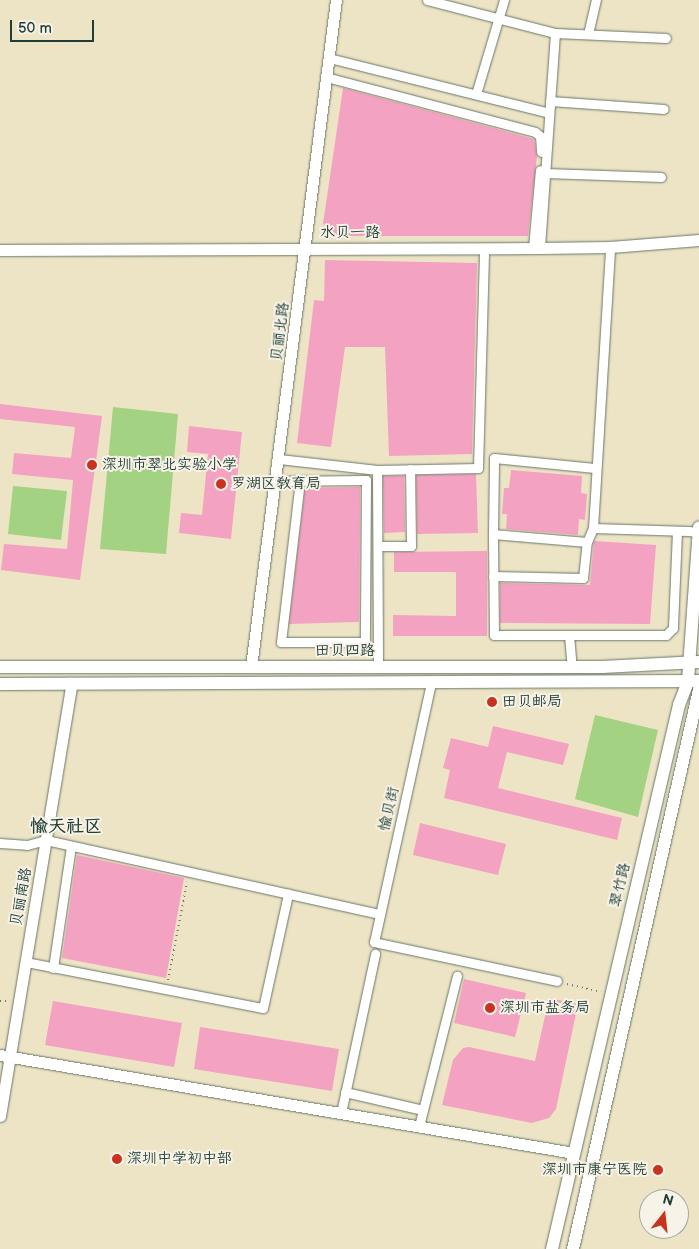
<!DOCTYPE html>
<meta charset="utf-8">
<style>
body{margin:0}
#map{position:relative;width:699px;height:1249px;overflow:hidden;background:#ede4c6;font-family:"Balsamiq Sans","LXGW WenKai TC",sans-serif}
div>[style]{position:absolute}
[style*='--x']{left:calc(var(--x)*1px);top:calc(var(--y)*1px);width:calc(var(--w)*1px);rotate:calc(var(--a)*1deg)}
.green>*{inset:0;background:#a3d382}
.building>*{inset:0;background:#f4a2c1}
.path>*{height:2px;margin-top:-1px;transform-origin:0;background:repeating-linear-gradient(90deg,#677767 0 1px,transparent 0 5px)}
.roads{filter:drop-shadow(0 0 1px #677767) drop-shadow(0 0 1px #677767)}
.minor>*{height:9px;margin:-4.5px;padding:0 4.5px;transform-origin:4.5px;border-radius:4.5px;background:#fff}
.tertiary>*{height:11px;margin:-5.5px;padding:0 5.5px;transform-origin:5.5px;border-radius:5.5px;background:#fff}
.secondary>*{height:12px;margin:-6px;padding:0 6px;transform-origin:6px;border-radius:6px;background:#fff}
.dots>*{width:14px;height:14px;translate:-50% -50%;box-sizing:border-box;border:2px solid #f7f3e8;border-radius:50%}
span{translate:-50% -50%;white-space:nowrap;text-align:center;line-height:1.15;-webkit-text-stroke:4px #f7f3e8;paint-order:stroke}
.street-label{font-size:15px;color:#1f3d34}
.poi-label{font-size:15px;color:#1f3d34}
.left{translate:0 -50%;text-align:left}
.right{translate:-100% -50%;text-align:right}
.quarter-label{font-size:18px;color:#1f3d34;font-weight:700}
.north{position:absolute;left:639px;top:1189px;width:50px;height:50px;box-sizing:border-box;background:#f7f3e8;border:1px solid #a1aaa0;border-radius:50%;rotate:16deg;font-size:14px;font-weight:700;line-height:20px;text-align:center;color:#1f3d34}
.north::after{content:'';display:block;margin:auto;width:18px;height:22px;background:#c8321e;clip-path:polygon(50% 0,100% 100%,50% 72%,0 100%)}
.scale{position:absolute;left:10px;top:20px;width:84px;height:22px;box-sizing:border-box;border:2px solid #1f3d34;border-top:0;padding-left:6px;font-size:15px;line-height:18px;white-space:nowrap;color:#1f3d34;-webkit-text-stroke:4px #f7f3e8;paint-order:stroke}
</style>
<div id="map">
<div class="green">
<i style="clip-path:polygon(113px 407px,178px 414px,166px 554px,100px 549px)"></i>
<i style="clip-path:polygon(13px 486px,67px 491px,61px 540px,8px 534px)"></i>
<i style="clip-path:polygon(595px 715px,658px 730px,638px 817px,575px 799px)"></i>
</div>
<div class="building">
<i style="clip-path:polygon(343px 88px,534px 139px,537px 156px,528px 236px,338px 236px,323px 224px)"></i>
<i style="clip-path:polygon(325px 260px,477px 263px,472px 454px,389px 456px,385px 347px,345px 347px,331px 447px,297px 443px,314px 300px,324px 301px)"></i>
<i style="clip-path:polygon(0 404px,102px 416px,80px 580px,1px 570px,4px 544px,67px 549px,73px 480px,12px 474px,14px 453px,71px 458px,75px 427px,0 419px)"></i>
<i style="clip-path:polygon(189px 426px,242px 432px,231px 539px,179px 533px,181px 513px,202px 515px,208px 454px,187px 452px)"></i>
<i style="clip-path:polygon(511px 470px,582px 476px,581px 493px,587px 494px,585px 520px,579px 519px,578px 535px,506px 529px,507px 514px,502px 514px,504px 488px,509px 488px)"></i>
<i style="clip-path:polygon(476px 474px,478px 533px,417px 534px,416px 475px)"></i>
<i style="clip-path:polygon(383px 476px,404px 476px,405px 532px,384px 533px)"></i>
<i style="clip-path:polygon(360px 487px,359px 622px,289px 624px,305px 488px)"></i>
<i style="clip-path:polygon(594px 541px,656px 545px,650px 624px,500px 623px,500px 583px,590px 585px)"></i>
<i style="clip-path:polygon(487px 551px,487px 636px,393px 636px,393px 615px,456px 616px,456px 572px,394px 572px,394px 552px)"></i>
<i style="clip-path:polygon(493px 726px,569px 744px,563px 765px,507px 752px,498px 788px,622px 818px,617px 840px,444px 798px,450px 770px,443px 768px,451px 738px,488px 747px)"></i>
<i style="clip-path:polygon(420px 823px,506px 844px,498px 875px,413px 855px)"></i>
<i style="clip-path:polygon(77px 855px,184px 878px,166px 978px,62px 958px)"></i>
<i style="clip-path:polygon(464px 979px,526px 993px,515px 1037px,454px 1023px)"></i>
<i style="clip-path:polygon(549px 998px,578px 1004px,556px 1109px,549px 1118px,532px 1123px,442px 1105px,453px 1060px,463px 1048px,469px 1047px,535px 1061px)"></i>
<i style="clip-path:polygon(53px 1001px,182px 1023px,174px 1067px,45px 1045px)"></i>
<i style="clip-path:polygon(200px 1027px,339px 1049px,332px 1091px,194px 1069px)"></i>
</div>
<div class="path">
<i style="--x:168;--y:980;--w:100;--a:-79"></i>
<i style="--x:567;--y:984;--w:35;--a:13"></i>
<i style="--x:0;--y:1001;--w:8;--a:0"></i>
</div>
<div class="roads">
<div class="minor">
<i style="--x:427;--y:0;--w:132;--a:14.5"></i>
<i style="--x:555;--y:33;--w:216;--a:94"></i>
<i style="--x:555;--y:33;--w:111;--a:2.6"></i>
<i style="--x:588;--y:34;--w:35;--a:-77"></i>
<i style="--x:329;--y:58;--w:227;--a:14"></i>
<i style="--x:326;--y:77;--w:216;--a:14.7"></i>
<i style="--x:535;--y:132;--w:6;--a:39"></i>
<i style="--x:540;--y:136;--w:16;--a:86"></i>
<i style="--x:476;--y:94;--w:98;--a:-73.4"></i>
<i style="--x:550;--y:101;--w:114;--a:4"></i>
<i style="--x:545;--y:173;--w:116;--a:2"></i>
<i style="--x:533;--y:248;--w:78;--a:-84.9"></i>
<i style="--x:279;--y:459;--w:99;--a:6.4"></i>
<i style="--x:377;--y:470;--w:101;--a:-1.1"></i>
<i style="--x:478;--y:468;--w:220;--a:-88.4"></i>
<i style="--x:377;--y:470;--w:198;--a:89.7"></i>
<i style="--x:275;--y:481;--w:91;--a:-0.6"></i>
<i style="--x:366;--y:480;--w:162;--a:90.4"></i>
<i style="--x:365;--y:642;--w:84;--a:180"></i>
<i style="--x:281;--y:642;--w:162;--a:-83.3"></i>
<i style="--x:593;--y:528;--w:282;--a:-86.5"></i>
<i style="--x:677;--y:531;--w:97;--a:92.4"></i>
<i style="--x:673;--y:628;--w:10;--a:135"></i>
<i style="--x:666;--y:635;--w:172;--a:180"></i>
<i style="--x:494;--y:635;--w:101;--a:-90.6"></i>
<i style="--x:493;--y:534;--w:94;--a:4.9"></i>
<i style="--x:587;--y:542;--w:15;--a:-67"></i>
<i style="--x:593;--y:528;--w:95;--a:1.8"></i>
<i style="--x:688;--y:531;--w:11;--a:5"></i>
<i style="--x:493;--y:534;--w:76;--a:-89.2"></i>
<i style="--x:494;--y:458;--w:101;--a:5.7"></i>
<i style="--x:378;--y:546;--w:33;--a:0"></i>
<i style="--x:411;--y:546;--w:77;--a:-90.7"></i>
<i style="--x:493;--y:576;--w:90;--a:1.3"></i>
<i style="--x:583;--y:578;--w:36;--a:-84"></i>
<i style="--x:569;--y:635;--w:32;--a:85"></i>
<i style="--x:431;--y:683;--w:265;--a:102.4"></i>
<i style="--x:374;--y:942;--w:187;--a:12"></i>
<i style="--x:0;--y:843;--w:27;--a:4"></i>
<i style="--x:27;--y:845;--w:20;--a:-15"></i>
<i style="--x:46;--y:840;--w:342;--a:12.5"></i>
<i style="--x:26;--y:962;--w:241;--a:11"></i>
<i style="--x:263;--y:1008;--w:117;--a:-77.6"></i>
<i style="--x:53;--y:968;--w:123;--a:-81.6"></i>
<i style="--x:345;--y:1092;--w:80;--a:13"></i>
<i style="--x:341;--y:1113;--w:163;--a:-77.9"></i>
<i style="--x:419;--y:1126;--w:155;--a:-75.8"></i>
</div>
<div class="tertiary">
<i style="--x:0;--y:250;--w:540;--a:-0.21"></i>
<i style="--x:540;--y:248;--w:70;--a:-0.8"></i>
<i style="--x:610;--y:247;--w:89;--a:-4.5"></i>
<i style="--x:251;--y:667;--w:672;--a:-82.74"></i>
<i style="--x:0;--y:1055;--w:582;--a:9.69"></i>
<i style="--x:0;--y:1116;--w:439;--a:-80.6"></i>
</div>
<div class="secondary">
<i style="--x:0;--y:667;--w:602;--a:0"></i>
<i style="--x:602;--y:667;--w:97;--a:-3"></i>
<i style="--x:0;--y:684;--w:699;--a:-0.25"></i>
<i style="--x:552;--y:1249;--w:559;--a:-76.86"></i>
<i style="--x:679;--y:705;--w:26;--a:-69"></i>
<i style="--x:688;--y:681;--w:154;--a:-85.9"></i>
<i style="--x:573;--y:1249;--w:573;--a:-77.3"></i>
</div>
</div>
<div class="dots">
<i style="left:92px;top:465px;background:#c8321e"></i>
<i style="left:221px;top:484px;background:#c8321e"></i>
<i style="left:492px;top:702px;background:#c8321e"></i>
<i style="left:490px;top:1008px;background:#c8321e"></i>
<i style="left:117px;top:1159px;background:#c8321e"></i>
<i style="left:658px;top:1170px;background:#c8321e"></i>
</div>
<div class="street-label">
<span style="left:350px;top:233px">水贝一路</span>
<span style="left:280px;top:332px;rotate:-83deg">贝丽北路</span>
<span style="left:345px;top:651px">田贝四路</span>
<span style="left:389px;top:809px;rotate:-77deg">愉贝街</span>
<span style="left:620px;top:885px;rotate:-77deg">翠竹路</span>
<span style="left:21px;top:897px;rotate:-80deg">贝丽南路</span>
</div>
<div class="poi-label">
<span class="left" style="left:102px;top:465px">深圳市翠北实验小学</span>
<span class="left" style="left:231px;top:484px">罗湖区教育局</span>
<span class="left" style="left:502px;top:702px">田贝邮局</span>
<span class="left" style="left:500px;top:1008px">深圳市盐务局</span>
<span class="left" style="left:127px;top:1159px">深圳中学初中部</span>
<span class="right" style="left:647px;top:1170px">深圳市康宁医院</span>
</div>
<div class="quarter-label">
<span style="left:66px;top:827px">愉天社区</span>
</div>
<div class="north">N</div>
<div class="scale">50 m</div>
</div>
